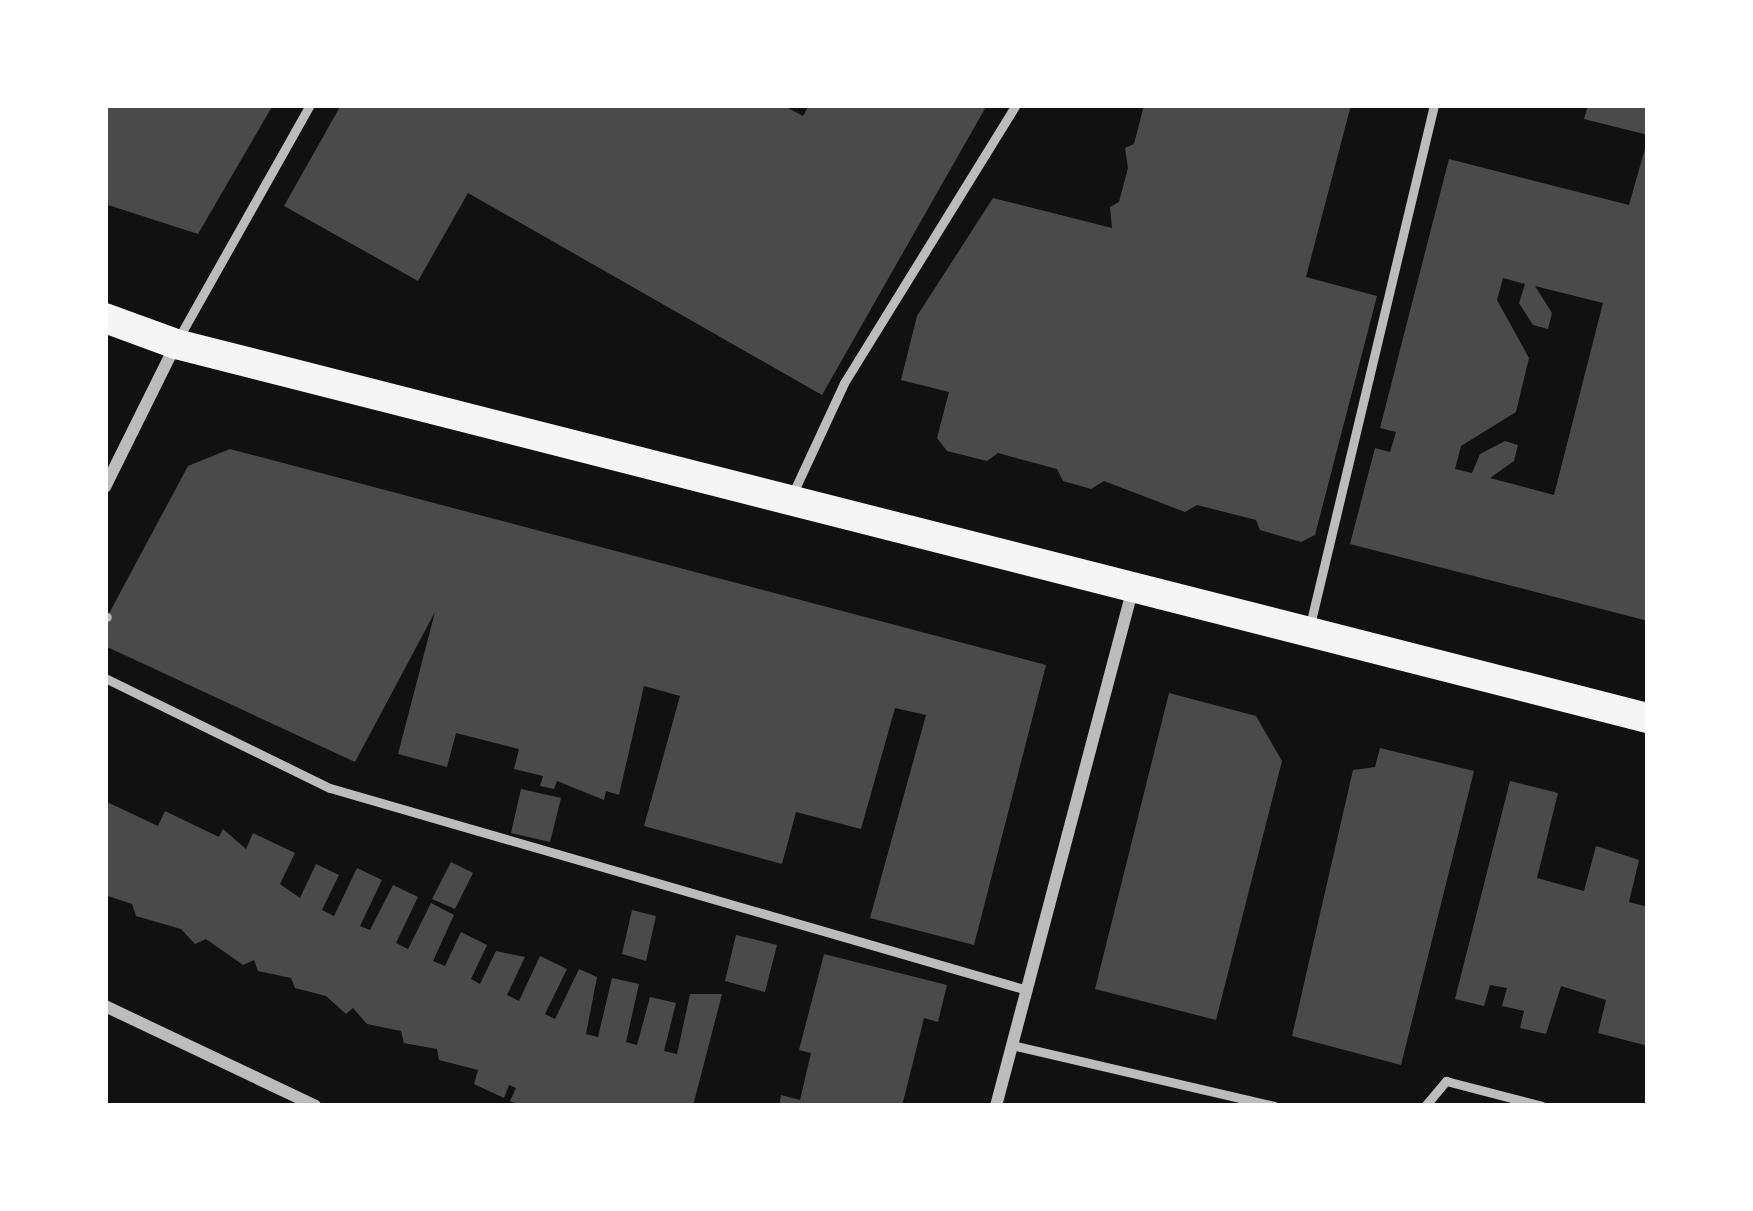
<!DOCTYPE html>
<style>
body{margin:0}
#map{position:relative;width:1753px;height:1211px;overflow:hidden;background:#111;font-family:Rubik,sans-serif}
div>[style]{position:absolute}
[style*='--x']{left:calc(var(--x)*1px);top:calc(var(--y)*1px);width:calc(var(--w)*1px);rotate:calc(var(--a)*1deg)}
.building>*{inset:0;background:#4a4a4a}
.service>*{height:9px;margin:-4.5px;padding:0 4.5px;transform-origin:4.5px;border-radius:4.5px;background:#bcbcbc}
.minor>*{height:12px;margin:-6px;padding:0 6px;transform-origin:6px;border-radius:6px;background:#bcbcbc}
.primary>*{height:30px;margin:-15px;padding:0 15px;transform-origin:15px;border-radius:15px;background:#f5f5f5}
span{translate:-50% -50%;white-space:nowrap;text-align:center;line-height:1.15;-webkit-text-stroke:12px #fff;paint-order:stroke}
.frame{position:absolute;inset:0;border:108px solid #fff;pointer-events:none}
</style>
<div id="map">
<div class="building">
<i style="clip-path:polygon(105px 105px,273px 105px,198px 234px,105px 204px)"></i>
<i style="clip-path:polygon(341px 105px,782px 105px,803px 116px,809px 105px,987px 105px,822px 395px,468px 193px,418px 281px,284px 206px)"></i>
<i style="clip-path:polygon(1144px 105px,1351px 105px,1306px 277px,1377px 296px,1315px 535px,1301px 542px,1260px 530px,1256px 520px,1197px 505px,1185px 512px,1104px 481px,1091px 489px,1063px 481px,1057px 469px,998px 453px,987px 461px,947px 451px,937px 438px,949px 392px,901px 380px,917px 316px,993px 198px,1112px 228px,1110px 207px,1119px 202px,1128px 168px,1125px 148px,1134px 144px)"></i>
<i style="clip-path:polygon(1588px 105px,1648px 105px,1648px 135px,1584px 119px)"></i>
<i style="clip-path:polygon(evenodd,1648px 138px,1648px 621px,1350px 544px,1375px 448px,1390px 452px,1396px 432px,1380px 428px,1449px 159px,1629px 205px,1648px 138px,1503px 278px,1525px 284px,1519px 303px,1533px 325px,1548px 329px,1552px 313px,1535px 286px,1603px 303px,1554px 495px,1490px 478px,1514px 461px,1518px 445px,1505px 441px,1480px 454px,1472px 473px,1455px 469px,1461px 446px,1516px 412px,1529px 358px,1497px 300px,1503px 278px)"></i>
<i style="clip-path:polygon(230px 449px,1046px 665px,974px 945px,870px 918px,926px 715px,895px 708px,861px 829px,796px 812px,782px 864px,644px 826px,680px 696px,644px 686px,619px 795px,606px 791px,604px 800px,557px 781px,554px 789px,540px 786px,543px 776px,514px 769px,519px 749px,456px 733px,447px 767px,398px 754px,435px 612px,355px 762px,105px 646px,105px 621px,188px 466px)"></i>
<i style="clip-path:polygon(1169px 693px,1256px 716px,1282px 761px,1216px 1020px,1095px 989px)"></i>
<i style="clip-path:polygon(1380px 748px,1474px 771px,1401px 1065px,1292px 1036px,1353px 770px,1375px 767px)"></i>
<i style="clip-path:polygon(1510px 781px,1558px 793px,1537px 878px,1584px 891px,1596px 846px,1639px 860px,1629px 902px,1648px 907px,1648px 1046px,1598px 1033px,1606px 1000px,1561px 986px,1546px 1034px,1520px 1028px,1524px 1011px,1502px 1006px,1507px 988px,1490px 985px,1484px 1006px,1455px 999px)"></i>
<i style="clip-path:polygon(521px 789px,561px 798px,550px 842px,511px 833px)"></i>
<i style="clip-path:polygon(105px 801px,158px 826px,165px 811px,219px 837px,223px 829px,246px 849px,253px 833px,295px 853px,280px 884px,300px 898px,316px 864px,339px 875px,322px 910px,334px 916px,357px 868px,382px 880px,360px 926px,370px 930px,393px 885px,418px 897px,396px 943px,408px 949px,431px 903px,454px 915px,433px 961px,445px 966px,461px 932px,487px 945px,471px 979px,480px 984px,496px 951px,525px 957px,507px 995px,519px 1001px,540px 956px,567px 969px,545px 1014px,555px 1019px,579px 969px,597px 977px,586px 1034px,598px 1037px,612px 978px,639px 984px,626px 1042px,637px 1045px,650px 997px,676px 1003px,664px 1051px,677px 1054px,690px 994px,722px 994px,693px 1106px,521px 1106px,510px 1101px,516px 1088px,509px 1085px,504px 1098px,474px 1084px,478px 1070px,439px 1060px,437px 1049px,404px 1043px,401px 1031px,367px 1024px,353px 1008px,346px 1014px,326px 996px,295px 988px,291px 978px,258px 971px,254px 960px,243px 965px,206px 939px,195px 944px,181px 929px,136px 916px,132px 904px,105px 895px)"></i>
<i style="clip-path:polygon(451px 862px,473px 873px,455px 909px,432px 899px)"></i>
<i style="clip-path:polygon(632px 910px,656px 916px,646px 961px,622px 954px)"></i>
<i style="clip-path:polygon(736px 935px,777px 945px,765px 992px,725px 981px)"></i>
<i style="clip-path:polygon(824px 954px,947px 985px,938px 1022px,924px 1018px,902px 1106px,779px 1106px,781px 1095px,800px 1100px,811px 1053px,799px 1050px)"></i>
</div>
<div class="service">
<i style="--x:178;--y:339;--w:269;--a:-60.6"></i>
<i style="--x:793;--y:493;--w:121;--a:-65.1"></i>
<i style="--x:844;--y:383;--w:327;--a:-58.3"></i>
<i style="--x:105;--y:616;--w:2;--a:27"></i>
<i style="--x:1310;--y:625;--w:535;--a:-76.59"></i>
<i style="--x:105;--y:678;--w:250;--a:26.1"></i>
<i style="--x:330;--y:788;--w:726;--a:16.16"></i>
<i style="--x:1012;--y:1045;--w:269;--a:13.1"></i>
<i style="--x:1425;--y:1106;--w:33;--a:-50"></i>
<i style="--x:1446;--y:1081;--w:99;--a:14.6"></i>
</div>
<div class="minor">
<i style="--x:105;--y:487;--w:160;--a:-63.6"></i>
<i style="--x:105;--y:1006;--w:233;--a:25.4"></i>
<i style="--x:996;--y:1106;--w:536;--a:-75.19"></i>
</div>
<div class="primary">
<i style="--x:105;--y:318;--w:76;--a:20.1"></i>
<i style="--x:176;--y:344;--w:1519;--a:14.26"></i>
</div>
<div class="frame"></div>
</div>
